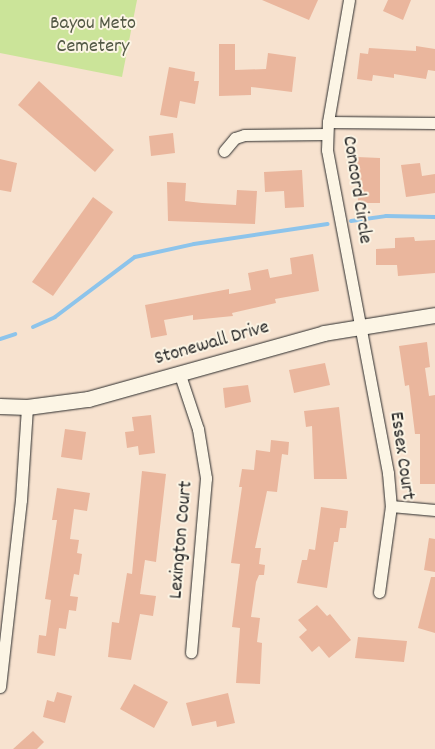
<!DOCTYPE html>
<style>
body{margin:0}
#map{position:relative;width:435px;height:749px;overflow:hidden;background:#f7e2cf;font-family:Dekko,sans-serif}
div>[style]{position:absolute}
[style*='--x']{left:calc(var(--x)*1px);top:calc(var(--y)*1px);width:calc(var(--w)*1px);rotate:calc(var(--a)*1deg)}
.green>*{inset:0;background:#cbe499}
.stream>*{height:4px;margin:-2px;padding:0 2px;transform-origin:2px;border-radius:2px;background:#8dc4eb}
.building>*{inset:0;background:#eab69d}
.roads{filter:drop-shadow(0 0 1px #2b2b2b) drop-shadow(0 0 1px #2b2b2b)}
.street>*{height:11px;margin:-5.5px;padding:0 5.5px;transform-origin:5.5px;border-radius:5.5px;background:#fcf5e5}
.secondary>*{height:15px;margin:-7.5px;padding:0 7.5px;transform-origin:7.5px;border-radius:7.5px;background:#fcf5e5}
span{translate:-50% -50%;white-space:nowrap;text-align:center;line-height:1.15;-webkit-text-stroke:4px #fcf5e5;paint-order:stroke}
.park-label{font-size:20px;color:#535946}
.street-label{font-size:20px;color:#2b2b2b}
</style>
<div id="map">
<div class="green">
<i style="clip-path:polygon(0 0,137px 0,122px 77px,0 53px)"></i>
</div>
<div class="stream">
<i style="--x:351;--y:221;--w:35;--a:-8"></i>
<i style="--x:386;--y:216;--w:49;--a:1.2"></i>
<i style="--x:33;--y:327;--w:24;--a:-24"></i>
<i style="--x:55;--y:317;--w:100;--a:-36.9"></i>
<i style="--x:135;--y:257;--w:60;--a:-12.4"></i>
<i style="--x:194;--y:244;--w:135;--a:-8.5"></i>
<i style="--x:0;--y:339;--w:16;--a:-18"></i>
</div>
<div class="building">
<i style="clip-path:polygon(262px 0,318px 0,309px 20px)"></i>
<i style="clip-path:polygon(388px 0,411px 0,403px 20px,383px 11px)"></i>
<i style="clip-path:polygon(219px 44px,235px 44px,235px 70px,266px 69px,268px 53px,296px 57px,292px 92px,251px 87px,251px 95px,219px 96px)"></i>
<i style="clip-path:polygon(416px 46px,435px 49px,435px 71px,428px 70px,426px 79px,394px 74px,394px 78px,373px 75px,372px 81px,357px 79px,360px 53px,368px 54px,369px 48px,416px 51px)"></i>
<i style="clip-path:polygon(169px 67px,195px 72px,194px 81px,199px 81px,195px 104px,180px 101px,177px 118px,160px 115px)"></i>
<i style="clip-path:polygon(39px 81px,114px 150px,95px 172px,18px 105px)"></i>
<i style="clip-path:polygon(173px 133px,175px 153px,151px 156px,149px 136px)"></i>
<i style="clip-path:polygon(357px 157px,380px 158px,380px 203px,358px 203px)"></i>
<i style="clip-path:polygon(0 159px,17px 163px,11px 192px,0 190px)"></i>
<i style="clip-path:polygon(420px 163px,422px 176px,435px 174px,435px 193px,406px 197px,401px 165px)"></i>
<i style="clip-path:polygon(302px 170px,304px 207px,285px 208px,284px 191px,265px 192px,264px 172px)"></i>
<i style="clip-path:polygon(167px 182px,186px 183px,185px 201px,202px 203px,236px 205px,237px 190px,257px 191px,255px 224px,168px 221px)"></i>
<i style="clip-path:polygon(93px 197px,113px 212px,53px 296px,32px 282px)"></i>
<i style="clip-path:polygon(414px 237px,415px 241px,435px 240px,435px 273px,398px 276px,397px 265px,376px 265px,376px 249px,395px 248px,395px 238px)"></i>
<i style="clip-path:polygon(313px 254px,319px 291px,275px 299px,276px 303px,232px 313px,233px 316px,193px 320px,193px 315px,164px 320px,167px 335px,151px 338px,145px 305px,229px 289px,229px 294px,251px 290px,248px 273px,268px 269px,270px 278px,292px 274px,290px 258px)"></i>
<i style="clip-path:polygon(427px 342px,430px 367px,425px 368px,429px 396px,435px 395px,435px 484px,420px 484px,420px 434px,415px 434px,409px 385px,405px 386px,399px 346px)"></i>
<i style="clip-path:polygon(325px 363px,330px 385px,294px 393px,289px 370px)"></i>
<i style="clip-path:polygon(248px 385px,251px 402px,225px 408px,223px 388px)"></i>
<i style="clip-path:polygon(339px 407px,347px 479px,314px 479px,312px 426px,306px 427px,304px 411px)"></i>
<i style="clip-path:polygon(151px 415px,155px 453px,139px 455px,138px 446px,127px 448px,125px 432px,134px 431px,132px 417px)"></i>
<i style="clip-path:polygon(65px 429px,86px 432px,82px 460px,61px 457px)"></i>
<i style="clip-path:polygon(271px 440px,289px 442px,288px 455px,282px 454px,277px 492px,267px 491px,255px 548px,261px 548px,259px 564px,265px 565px,264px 575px,259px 575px,256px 582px,251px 617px,260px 618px,257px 642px,262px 643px,260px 684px,236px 683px,240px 628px,232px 627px,240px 564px,231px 563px,242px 487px,239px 487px,242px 469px,254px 470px,256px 450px,270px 452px)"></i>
<i style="clip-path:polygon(142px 471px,166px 474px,156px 562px,145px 560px,140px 594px,156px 596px,153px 616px,140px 614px,131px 660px,108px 657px,112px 622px,119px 623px,127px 573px,132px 574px)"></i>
<i style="clip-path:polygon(57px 488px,90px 493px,87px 511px,74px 509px,70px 539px,79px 540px,77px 553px,82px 554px,79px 575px,74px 574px,70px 596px,78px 597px,76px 611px,69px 610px,66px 629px,59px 628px,55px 656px,37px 653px,39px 635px,46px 636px,51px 600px,45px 599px,57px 520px,52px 520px)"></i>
<i style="clip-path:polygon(321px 507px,348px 511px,346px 528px,340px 528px,338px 542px,334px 542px,327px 588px,297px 583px,302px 560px,307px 560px,309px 549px,315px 550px)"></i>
<i style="clip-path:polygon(429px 538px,435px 539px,435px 572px,424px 570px)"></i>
<i style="clip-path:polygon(431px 577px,435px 577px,435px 633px,418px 628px)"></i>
<i style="clip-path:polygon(317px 605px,327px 616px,330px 614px,351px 640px,329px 658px,319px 646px,312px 652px,299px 637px,307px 630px,298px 620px)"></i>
<i style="clip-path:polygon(358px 637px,407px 641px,404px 662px,355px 658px)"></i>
<i style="clip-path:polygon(134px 684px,168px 702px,154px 728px,120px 709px)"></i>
<i style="clip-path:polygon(57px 692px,72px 696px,65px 723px,43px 717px,47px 700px,54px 702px)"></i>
<i style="clip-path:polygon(228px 693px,235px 723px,217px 727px,216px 721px,192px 726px,186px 703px)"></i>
<i style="clip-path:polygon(33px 731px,44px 742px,37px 749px,13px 749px)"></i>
</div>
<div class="roads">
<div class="street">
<i style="--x:349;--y:0;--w:124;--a:99.8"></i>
<i style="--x:328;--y:122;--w:28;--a:92"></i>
<i style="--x:327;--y:150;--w:329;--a:79.3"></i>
<i style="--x:388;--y:473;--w:33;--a:85"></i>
<i style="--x:391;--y:506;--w:87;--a:97.9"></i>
<i style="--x:328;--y:122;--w:107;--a:0.5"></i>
<i style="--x:224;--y:151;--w:17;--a:-50"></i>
<i style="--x:235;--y:138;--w:9;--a:-18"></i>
<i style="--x:244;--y:135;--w:82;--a:-0.7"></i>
<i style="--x:180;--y:375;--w:57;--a:71.6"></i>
<i style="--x:198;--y:429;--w:50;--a:80.7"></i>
<i style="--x:206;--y:478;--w:175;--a:94.9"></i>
<i style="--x:391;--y:506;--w:44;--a:5.2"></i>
<i style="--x:0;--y:687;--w:188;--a:-83.6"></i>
<i style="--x:21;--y:500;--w:93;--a:-86.3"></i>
</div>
<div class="secondary">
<i style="--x:0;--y:406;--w:27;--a:2"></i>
<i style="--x:27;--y:407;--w:62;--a:-7.5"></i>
<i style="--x:88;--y:399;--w:245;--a:-15.6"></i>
<i style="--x:324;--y:333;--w:112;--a:-9.2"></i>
</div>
</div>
<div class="park-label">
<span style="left:93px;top:36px">Bayou Meto<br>Cemetery</span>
</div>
<div class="street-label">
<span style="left:356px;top:190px;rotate:81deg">Concord Circle</span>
<span style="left:212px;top:344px;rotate:-16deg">Stonewall Drive</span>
<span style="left:401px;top:456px;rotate:82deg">Essex Court</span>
<span style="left:182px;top:540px;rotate:-85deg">Lexington Court</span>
</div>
</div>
